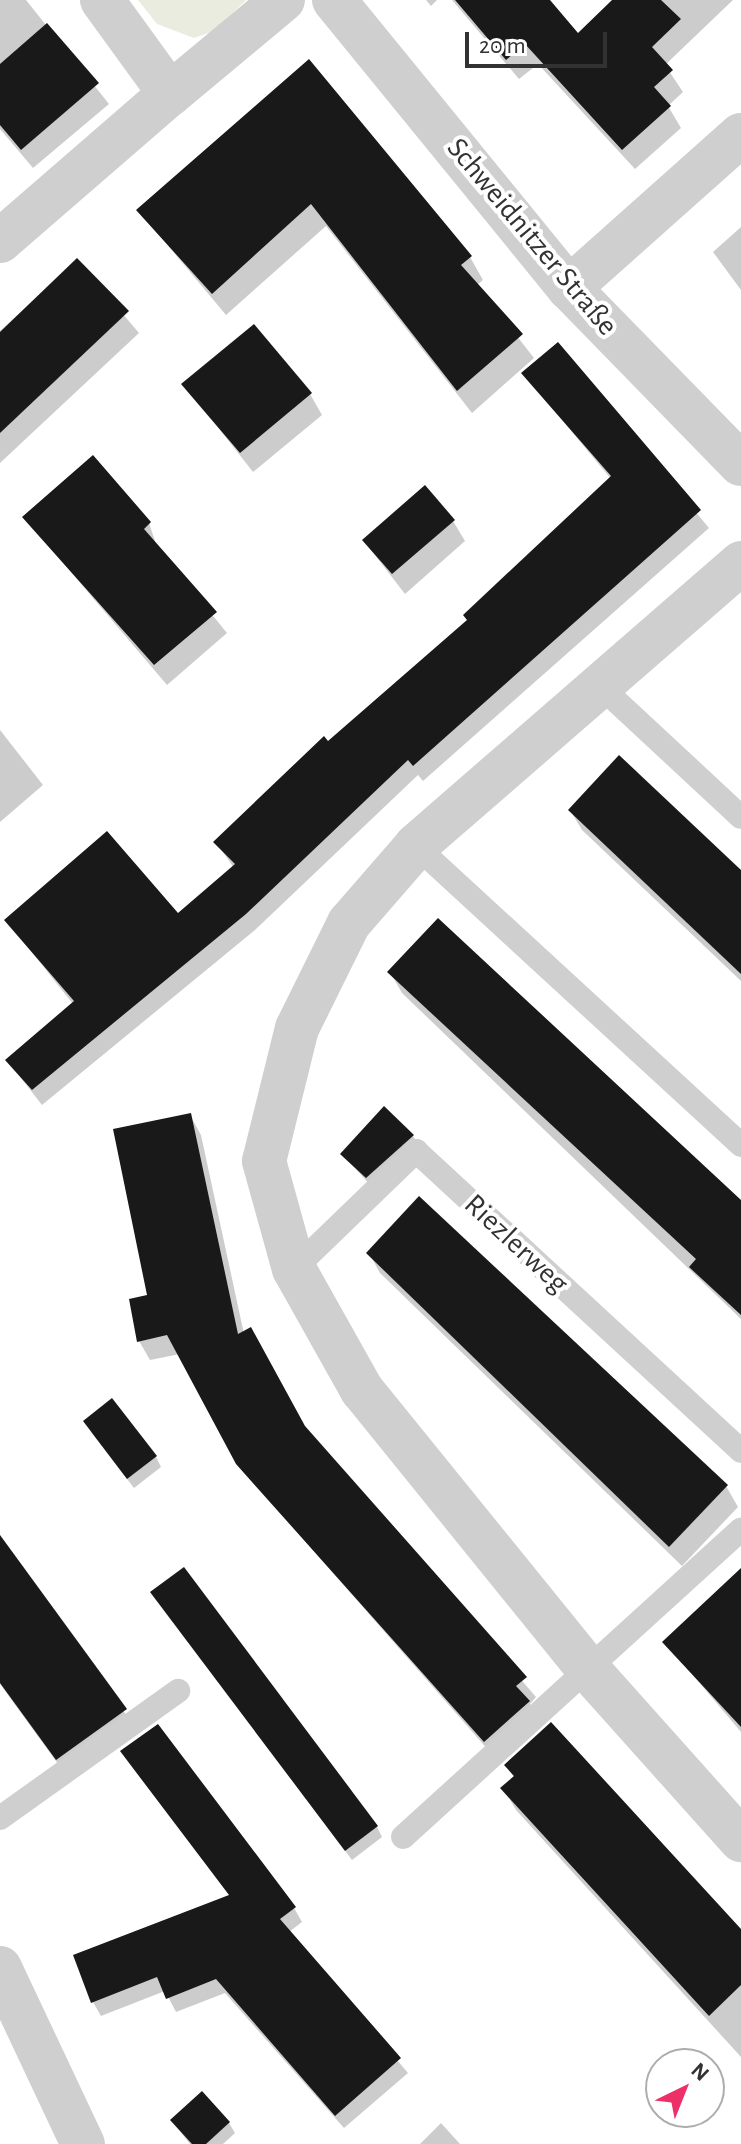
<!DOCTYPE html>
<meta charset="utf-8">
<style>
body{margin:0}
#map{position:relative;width:741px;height:2144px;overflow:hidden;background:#fff;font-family:"Alegreya Sans",sans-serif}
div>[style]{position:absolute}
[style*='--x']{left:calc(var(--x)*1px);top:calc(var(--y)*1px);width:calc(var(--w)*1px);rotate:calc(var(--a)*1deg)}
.green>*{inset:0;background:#e9ecde}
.shadow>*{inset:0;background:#0003}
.building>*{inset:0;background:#191919}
.service>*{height:24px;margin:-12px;padding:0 12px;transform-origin:12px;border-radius:12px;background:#cfcfcf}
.minor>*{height:44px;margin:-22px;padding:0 22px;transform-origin:22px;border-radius:22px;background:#cfcfcf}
.tertiary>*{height:44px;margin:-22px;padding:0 22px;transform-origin:22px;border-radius:22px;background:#cfcfcf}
span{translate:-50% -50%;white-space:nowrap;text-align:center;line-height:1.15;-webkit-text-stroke:8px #fff;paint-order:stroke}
.street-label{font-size:30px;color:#323232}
.north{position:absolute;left:645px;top:2048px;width:80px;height:80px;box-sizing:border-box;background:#fff;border:2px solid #adadad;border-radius:50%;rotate:43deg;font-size:22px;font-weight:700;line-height:32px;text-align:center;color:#323232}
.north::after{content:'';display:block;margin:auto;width:28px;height:36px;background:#ee3069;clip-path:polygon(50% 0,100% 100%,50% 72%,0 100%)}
.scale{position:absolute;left:465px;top:32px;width:142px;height:36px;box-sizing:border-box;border:4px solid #323232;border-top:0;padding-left:10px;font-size:24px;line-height:28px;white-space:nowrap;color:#323232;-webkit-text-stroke:6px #fff;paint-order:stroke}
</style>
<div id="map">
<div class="green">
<i style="clip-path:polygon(138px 0,246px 0,214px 31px,194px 38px,157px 24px)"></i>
</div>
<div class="shadow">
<i style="clip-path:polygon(0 0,26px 0,109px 104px,33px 168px,0 129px)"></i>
<i style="clip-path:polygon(426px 0,437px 0,431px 6px)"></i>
<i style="clip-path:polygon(452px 0,547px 0,577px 36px,617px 0,733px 0,665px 65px,683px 92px,668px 106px,681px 128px,635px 169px,538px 64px,519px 79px)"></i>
<i style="clip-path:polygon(309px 62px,470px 257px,483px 280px,477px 285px,534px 358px,472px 413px,326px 226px,226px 315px,139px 211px)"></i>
<i style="clip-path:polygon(741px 227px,741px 290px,713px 252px)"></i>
<i style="clip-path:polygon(77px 260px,139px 333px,0 463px,0 331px)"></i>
<i style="clip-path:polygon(557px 345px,709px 528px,423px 781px,418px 775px,255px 930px,42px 1105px,7px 1060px,73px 1004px,7px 921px,178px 915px,234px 868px,216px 842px,469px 621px,611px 479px,524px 374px)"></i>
<i style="clip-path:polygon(184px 384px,310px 394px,322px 415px,253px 472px)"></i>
<i style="clip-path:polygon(24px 517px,149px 523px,157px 547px,227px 633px,167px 685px)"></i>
<i style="clip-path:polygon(453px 521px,465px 541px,405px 594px,364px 541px)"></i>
<i style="clip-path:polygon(0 730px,43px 785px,0 822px)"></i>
<i style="clip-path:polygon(570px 810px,741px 875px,741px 981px,582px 830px)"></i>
<i style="clip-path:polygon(390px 972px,741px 1208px,741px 1319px,402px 993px)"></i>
<i style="clip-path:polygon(190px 1115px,201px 1135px,244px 1334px,305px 1429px,536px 1697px,530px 1704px,540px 1721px,497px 1760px,254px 1483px,180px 1354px,150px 1360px,139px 1341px)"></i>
<i style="clip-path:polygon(413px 1136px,419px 1146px,373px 1188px,342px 1154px)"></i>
<i style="clip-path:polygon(369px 1253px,726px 1486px,738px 1507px,682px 1566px,380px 1273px)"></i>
<i style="clip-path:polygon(91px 1432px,156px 1457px,161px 1467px,134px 1488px)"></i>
<i style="clip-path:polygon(0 1539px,137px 1730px,69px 1779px,0 1684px)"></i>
<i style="clip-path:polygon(152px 1593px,377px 1827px,382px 1837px,352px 1860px)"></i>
<i style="clip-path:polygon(741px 1601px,741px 1732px,665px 1642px)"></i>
<i style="clip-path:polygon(507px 1765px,741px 1935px,741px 2057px,516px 1810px,503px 1788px,514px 1778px)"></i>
<i style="clip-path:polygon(230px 1896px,294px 1908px,302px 1922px,289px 1932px,408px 2073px,344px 2128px,225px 1993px,176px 2012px,165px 1991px,101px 2016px,93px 2002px)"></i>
<i style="clip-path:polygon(172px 2121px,229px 2123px,235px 2133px,223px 2144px,190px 2144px)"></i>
<i style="clip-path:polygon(441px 2123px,460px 2144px,420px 2144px)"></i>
</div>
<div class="building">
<i style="clip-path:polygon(455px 0,550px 0,578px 33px,612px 0,661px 0,681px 19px,652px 47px,673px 70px,654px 87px,671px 106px,622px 150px,525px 44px,506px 60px)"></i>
<i style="clip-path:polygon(47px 23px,99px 83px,21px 150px,0 125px,0 64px)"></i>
<i style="clip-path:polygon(309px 59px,472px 256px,461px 265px,523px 334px,457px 391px,311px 204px,212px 294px,136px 210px)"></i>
<i style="clip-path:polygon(77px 258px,129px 311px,0 433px,0 332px)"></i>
<i style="clip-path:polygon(254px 324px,312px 393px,240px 453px,181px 384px)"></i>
<i style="clip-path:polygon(558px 342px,701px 510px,413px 766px,408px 760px,246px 914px,32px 1090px,5px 1060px,74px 1001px,4px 920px,107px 831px,178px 913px,235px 864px,213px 842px,324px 736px,328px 741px,467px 620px,463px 615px,611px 476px,521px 373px)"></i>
<i style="clip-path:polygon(93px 455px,151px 522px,144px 529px,217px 612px,154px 665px,22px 517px)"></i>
<i style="clip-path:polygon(425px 485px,455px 520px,392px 574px,362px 540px)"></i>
<i style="clip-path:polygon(619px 755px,741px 870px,741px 974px,568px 810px)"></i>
<i style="clip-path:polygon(438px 918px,741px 1200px,741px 1315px,689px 1267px,696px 1259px,387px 972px)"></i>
<i style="clip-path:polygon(384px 1106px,414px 1135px,366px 1178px,340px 1154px)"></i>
<i style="clip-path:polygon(191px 1113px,238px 1334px,251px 1327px,305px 1426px,527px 1677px,516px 1686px,530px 1701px,484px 1742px,236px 1464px,167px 1335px,137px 1342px,129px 1299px,147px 1295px,113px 1129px)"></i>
<i style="clip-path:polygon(419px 1196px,728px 1485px,669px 1547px,366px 1253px)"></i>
<i style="clip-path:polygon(112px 1398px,157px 1456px,127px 1479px,83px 1421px)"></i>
<i style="clip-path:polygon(0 1535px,127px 1709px,56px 1760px,0 1683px)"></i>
<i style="clip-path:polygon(184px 1567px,378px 1826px,345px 1851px,150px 1592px)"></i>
<i style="clip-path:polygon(741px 1568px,741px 1727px,662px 1642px)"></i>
<i style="clip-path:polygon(551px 1722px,741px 1929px,741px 1985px,709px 2016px,500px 1788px,514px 1776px,504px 1765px)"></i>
<i style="clip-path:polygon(158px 1724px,296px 1907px,280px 1919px,401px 2058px,335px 2116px,216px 1979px,166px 1999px,157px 1977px,91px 2003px,73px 1955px,229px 1895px,120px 1751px)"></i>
<i style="clip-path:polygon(202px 2091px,230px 2122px,206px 2144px,192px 2144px,170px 2120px)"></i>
</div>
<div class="service">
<i style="--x:600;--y:686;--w:192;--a:42.9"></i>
<i style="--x:416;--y:846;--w:442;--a:42.6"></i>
<i style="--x:294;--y:1269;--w:170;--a:-44"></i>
<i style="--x:416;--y:1151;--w:442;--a:42.7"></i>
<i style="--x:0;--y:1818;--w:219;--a:-35.5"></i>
<i style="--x:403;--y:1837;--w:457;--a:-42.3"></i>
</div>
<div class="minor">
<i style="--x:102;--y:0;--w:116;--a:54.1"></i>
<i style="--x:170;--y:94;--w:147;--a:-39.8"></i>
<i style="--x:334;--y:0;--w:372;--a:50.8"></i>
<i style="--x:569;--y:288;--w:246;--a:45.7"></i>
<i style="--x:0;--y:241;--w:225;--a:-40.9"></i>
<i style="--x:569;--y:288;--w:230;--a:-41.7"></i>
<i style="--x:741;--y:563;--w:431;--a:139"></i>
<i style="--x:416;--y:846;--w:102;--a:131"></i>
<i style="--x:349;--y:923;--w:117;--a:116.3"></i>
<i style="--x:297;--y:1028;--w:137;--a:103.9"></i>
<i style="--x:264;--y:1161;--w:112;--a:74.5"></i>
<i style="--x:294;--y:1269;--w:139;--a:60.7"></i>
<i style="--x:362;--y:1390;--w:358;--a:51"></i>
<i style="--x:587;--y:1668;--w:231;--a:48.2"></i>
</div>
<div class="tertiary">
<i style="--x:0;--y:1968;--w:195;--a:64.8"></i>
</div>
<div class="street-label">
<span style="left:532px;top:237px;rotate:50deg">Schweidnitzer Straße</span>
<span style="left:516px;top:1244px;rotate:43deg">Riezlerweg</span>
</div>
<div class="north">N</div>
<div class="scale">20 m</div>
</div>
